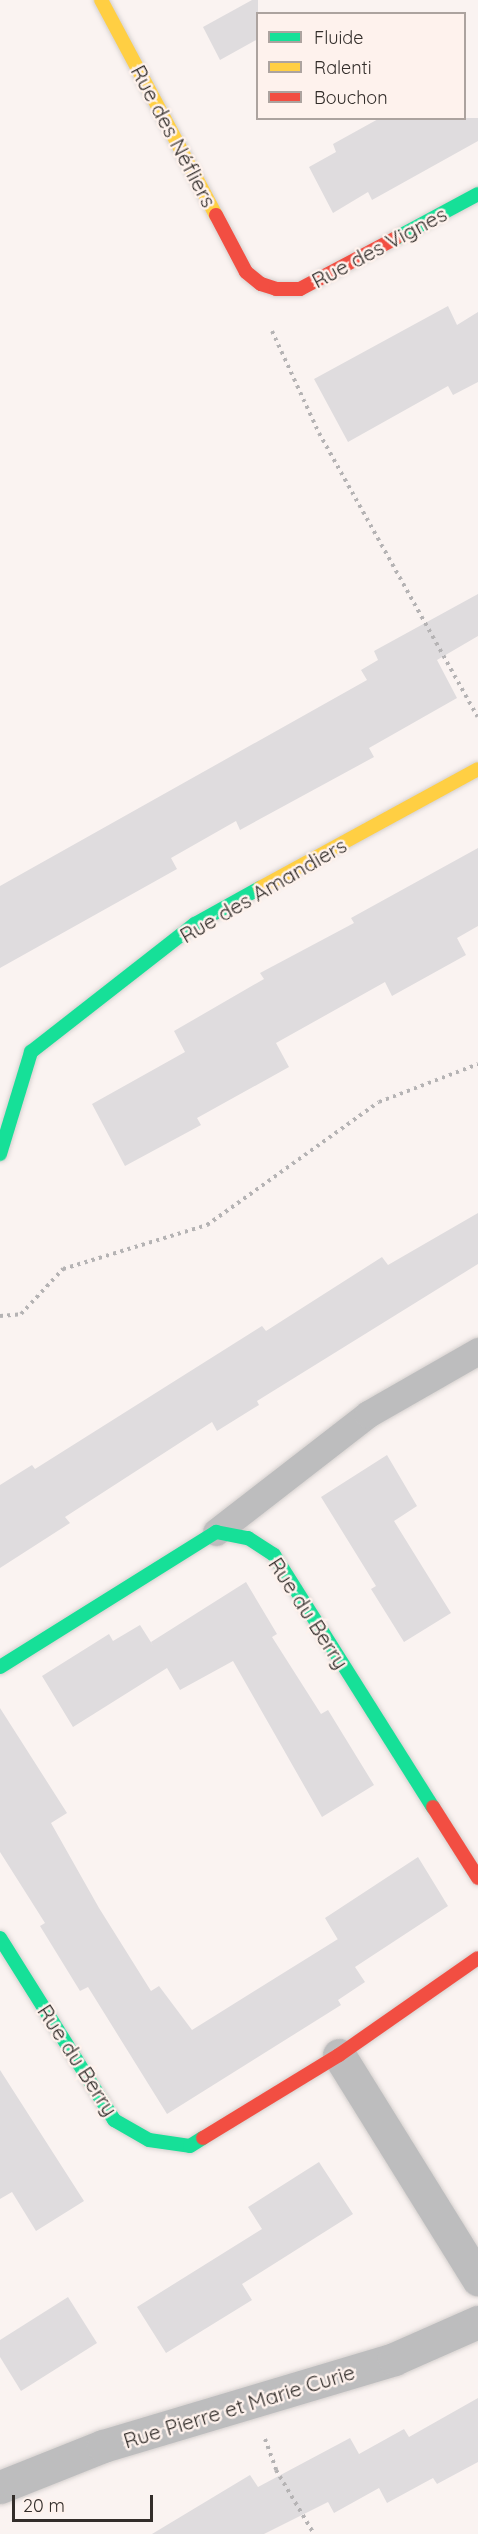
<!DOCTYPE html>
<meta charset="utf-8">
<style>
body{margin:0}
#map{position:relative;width:478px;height:2534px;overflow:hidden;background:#faf3f1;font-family:Quicksand,sans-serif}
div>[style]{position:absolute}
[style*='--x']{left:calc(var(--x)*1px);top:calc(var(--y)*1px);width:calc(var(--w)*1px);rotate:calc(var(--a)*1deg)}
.building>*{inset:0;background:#dfdcde}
.path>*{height:4px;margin-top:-2px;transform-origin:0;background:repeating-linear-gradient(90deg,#b5b3b4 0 3px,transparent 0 7.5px)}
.roads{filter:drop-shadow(0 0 2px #d5d0ce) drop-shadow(0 0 2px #d5d0ce)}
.lane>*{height:27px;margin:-13.5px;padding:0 13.5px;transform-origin:13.5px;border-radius:13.5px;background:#bdbdbe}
.street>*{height:33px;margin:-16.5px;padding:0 16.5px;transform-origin:16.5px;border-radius:16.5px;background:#bdbdbe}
.fast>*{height:14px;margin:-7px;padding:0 7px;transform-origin:7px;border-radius:7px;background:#16e098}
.slow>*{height:14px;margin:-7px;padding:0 7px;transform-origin:7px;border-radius:7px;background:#ffcf43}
.jam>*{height:14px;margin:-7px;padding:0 7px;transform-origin:7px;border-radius:7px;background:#f24e42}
span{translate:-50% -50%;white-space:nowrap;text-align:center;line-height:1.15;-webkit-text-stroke:5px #fef2ed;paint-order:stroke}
.street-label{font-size:21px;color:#322d2a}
.legend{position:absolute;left:256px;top:12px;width:210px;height:108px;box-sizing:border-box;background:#fef2ed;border:2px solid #aca39f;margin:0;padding:8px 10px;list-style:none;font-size:18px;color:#322d2a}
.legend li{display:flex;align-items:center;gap:12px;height:30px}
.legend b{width:30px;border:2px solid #aca39f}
.scale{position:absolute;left:12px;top:2495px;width:141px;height:27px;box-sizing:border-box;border:3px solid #322d2a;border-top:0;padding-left:8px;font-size:18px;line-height:21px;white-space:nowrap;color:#322d2a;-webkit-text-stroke:4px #fef2ed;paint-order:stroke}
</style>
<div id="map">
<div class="building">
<i style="clip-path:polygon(252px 0,258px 0,258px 39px,220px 60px,203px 27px)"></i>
<i style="clip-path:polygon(380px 118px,478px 118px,478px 141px,372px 200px,368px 192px,333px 213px,309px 167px,336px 152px,333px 144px)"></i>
<i style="clip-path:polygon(448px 306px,457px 325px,478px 312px,478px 382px,453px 395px,448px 386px,348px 442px,314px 379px)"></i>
<i style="clip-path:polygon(478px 594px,478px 636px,437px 660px,457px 698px,369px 748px,374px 757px,240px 830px,236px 821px,171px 858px,177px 869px,0 968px,0 886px,367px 680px,361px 670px,378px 660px,374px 651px)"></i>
<i style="clip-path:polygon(478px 848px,478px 926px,457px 938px,466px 955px,392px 996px,385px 982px,276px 1043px,289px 1067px,197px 1118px,201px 1125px,125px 1166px,92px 1104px,185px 1052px,174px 1031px,264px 979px,260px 973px,354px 923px,351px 918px)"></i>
<i style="clip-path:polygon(478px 1213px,478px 1264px,257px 1401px,259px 1405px,217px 1431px,212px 1422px,65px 1517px,70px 1523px,0 1568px,0 1485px,32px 1465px,35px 1469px,262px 1326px,266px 1331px,382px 1257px,388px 1265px)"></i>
<i style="clip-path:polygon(387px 1455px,417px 1506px,394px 1521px,451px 1613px,404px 1642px,371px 1589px,376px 1586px,321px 1497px)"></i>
<i style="clip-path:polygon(246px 1582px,277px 1634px,272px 1637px,321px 1714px,328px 1710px,374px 1785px,322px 1817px,233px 1661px,180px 1690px,167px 1668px,73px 1727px,42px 1676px,109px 1634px,113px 1641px,140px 1625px,154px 1647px,151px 1642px)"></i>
<i style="clip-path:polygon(0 1708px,67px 1813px,51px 1823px,99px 1908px,151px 1991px,159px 1986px,192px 2030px,338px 1939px,343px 1948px,325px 1918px,418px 1857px,448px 1906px,355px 1967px,365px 1982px,338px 2000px,341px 2005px,167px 2114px,88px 1987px,80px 1991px,40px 1926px,45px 1923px,0 1852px)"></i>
<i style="clip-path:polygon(0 2070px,84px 2201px,36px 2231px,12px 2192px,0 2199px)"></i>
<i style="clip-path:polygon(319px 2162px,353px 2214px,242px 2284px,252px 2300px,166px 2353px,137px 2307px,262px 2229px,248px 2207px)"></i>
<i style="clip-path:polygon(68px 2297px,97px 2343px,21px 2391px,0 2357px,0 2340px)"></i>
<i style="clip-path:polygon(478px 2398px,478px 2462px,437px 2484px,433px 2478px,387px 2503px,379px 2488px,334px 2513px,328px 2502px,264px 2534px,152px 2534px,250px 2475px,258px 2487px,350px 2438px,359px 2454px,404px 2429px,409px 2437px)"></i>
</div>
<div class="path">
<i style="--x:272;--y:331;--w:112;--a:65.3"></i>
<i style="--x:319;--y:433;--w:325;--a:60.8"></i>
<i style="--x:0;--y:1316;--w:21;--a:-5"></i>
<i style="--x:21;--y:1314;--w:62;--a:-47"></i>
<i style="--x:63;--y:1269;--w:151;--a:-17"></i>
<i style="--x:207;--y:1225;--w:211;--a:-35.6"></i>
<i style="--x:379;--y:1102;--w:106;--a:-21"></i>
<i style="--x:265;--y:2439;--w:33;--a:70"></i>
<i style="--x:276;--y:2470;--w:74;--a:59.3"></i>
</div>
<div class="roads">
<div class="lane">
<i style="--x:216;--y:1532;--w:192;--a:-37.8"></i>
<i style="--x:368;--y:1414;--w:127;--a:-29.8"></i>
</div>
<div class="street">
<i style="--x:339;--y:2055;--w:264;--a:58.2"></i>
<i style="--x:0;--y:2487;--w:111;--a:-21.7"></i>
<i style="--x:103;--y:2446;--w:304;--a:-16.6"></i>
<i style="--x:394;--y:2359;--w:92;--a:-23.8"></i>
</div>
<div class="fast">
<i style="--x:396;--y:238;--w:93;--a:-28.2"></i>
<i style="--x:0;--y:1154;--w:107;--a:-73.1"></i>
<i style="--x:31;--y:1052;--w:208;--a:-38"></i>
<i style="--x:195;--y:924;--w:74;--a:-29"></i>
<i style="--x:0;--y:1667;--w:255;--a:-32"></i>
<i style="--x:216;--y:1532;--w:33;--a:11"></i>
<i style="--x:248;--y:1538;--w:31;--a:33"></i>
<i style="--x:274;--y:1555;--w:298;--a:57.8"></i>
<i style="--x:0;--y:1938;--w:215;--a:57.9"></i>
<i style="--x:114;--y:2120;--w:40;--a:29.7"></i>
<i style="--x:149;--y:2140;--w:41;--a:8.3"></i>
<i style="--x:190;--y:2146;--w:15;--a:-32"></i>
</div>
<div class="slow">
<i style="--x:101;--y:0;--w:244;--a:61.9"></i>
<i style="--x:260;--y:888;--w:248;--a:-28.6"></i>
</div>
<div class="jam">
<i style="--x:216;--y:215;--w:64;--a:62.2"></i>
<i style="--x:246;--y:272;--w:19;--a:39"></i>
<i style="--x:261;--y:284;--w:16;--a:18"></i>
<i style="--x:276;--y:289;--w:24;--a:0"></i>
<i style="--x:300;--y:289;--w:109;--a:-28"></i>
<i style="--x:433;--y:1807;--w:84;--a:57.6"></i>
<i style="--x:203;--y:2138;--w:159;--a:-31.4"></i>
<i style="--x:339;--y:2055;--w:169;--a:-34.9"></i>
</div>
</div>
<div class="street-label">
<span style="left:174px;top:136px;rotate:62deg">Rue des Néfliers</span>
<span style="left:379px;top:247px;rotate:-28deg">Rue des Vignes</span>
<span style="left:263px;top:890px;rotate:-30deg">Rue des Amandiers</span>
<span style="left:309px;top:1613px;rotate:57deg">Rue du Berry</span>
<span style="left:78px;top:2060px;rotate:57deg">Rue du Berry</span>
<span style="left:239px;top:2406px;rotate:-17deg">Rue Pierre et Marie Curie</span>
</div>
<ul class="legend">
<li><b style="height:8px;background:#16e098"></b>Fluide</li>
<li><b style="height:8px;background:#ffcf43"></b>Ralenti</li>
<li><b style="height:8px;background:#f24e42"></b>Bouchon</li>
</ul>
<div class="scale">20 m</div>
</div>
